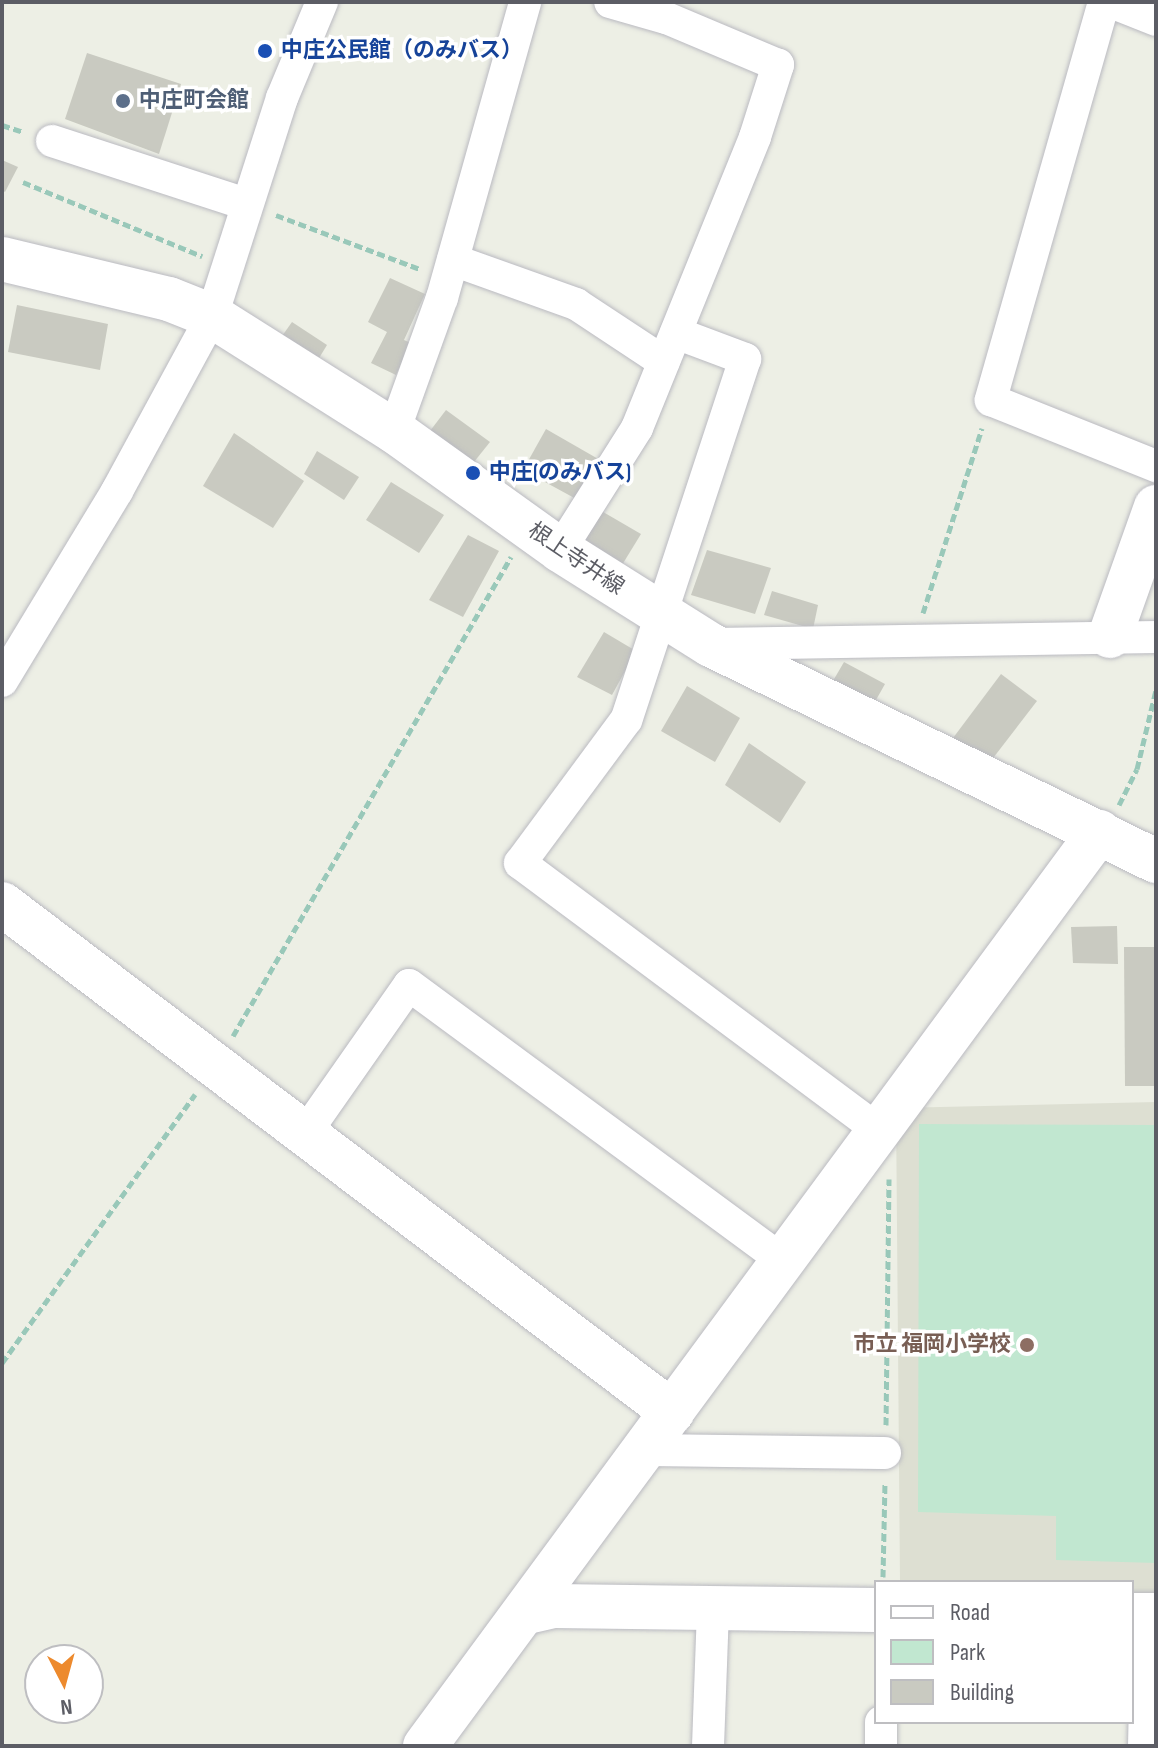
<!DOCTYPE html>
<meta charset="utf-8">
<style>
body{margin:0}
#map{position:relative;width:1158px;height:1748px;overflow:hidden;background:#edefe5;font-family:"Sofia Sans Condensed","Noto Sans JP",sans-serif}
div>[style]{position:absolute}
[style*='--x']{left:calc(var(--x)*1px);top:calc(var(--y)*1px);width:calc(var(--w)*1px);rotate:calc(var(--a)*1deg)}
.education>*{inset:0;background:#dddfd2}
.green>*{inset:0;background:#c1e7d0}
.building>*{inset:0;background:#c9cac1}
.path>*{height:5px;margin-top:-2.5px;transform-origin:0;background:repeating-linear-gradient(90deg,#99c8b9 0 8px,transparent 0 12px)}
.roads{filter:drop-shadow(0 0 2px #babac1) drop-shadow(0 0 2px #babac1)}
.street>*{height:32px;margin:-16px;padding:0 16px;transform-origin:16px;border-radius:16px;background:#fff}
.secondary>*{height:44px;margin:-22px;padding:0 22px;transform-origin:22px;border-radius:22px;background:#fff}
.dots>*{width:22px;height:22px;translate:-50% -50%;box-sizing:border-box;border:4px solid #fff;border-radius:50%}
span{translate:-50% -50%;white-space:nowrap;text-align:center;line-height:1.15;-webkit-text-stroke:7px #fff;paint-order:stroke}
.transit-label{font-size:22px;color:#164399;font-weight:700}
.left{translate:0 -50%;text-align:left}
.service-label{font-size:22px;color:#4e5e75;font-weight:700}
.street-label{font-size:22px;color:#5c5d65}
.education-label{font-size:22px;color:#785e54;font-weight:700}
.right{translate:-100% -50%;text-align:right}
.frame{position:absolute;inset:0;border:4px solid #5c5d65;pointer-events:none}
.legend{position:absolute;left:874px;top:1580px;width:260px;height:144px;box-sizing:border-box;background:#fff;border:2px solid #bebec1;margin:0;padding:10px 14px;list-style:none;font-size:24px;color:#5c5d65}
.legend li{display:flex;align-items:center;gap:16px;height:40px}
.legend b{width:40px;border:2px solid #bebec1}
.north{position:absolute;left:24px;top:1644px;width:80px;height:80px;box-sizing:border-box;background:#fff;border:2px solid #bebec1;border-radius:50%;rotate:174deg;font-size:22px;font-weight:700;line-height:32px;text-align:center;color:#5c5d65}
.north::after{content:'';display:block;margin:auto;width:28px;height:36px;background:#ed8a2d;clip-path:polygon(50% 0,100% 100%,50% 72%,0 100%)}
</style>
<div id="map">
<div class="education">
<i style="clip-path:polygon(1156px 1102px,1156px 1598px,1132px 1597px,1132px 1582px,900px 1582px,896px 1108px)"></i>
</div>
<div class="green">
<i style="clip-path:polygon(919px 1124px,1156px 1125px,1156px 1563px,1056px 1560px,1056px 1516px,918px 1512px)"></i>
</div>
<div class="building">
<i style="clip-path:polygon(87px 53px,181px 84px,159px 154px,65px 119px)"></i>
<i style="clip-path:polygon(2px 160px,18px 167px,5px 192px,2px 190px)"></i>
<i style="clip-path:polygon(390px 278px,425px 294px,404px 340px,411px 343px,396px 375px,371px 363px,387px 332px,368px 322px)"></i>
<i style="clip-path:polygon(17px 305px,108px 324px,100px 370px,8px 352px)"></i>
<i style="clip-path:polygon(292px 322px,327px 345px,313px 368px,275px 346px)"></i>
<i style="clip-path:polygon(446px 410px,490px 442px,474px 462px,430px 431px)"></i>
<i style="clip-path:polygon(546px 429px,600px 460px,578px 500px,523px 470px)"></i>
<i style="clip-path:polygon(234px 433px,304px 481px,273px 528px,203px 486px)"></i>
<i style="clip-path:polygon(317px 451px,359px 477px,344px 500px,304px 474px)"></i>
<i style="clip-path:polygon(391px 482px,444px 515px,419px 553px,366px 520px)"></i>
<i style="clip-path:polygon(598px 509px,641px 534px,622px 565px,580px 541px)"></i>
<i style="clip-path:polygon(468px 535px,499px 551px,463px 617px,429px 600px)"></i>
<i style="clip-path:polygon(707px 550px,771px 568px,755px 614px,691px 595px)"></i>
<i style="clip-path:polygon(772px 591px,818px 605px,813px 629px,764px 615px)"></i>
<i style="clip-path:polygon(604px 632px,636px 651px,612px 695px,577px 677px)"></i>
<i style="clip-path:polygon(844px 662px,885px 684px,872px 707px,830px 686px)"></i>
<i style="clip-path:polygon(1001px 674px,1037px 701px,987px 766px,950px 742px)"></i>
<i style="clip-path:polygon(687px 686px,740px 718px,715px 762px,661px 731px)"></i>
<i style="clip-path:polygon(749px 743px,806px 782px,780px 823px,725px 785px)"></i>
<i style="clip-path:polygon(1117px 926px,1118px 964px,1073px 963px,1071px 927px)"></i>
<i style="clip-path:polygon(1124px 947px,1156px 947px,1156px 1086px,1125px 1086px)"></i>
</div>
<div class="path">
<i style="--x:2;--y:125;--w:23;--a:18"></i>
<i style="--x:23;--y:182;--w:194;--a:22.5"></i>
<i style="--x:276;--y:215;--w:154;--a:20.6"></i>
<i style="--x:923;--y:613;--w:194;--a:-72.3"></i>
<i style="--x:1119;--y:805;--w:40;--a:-63.4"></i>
<i style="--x:1137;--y:769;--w:81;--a:-76.5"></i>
<i style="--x:233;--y:1036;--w:554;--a:-59.87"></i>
<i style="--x:2;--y:1363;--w:331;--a:-54.3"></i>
<i style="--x:886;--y:1425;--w:246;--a:-89.3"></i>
<i style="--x:883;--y:1577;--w:94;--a:-88.8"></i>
</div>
<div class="roads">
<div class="street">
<i style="--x:1104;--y:2;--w:414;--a:105.9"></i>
<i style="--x:991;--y:400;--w:178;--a:21.8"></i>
<i style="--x:1111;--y:2;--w:48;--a:21.8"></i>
<i style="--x:52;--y:141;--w:204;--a:18"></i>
<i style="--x:453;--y:260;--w:131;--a:19.7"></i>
<i style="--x:576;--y:304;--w:105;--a:33.4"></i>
<i style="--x:676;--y:333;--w:74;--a:20.6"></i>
<i style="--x:745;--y:359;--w:380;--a:108.2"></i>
<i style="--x:626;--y:720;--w:178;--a:126.5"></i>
<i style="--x:520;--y:863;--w:445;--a:36.7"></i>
<i style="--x:394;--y:431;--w:141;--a:-70.2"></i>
<i style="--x:442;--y:298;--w:307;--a:-74.3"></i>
<i style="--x:560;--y:550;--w:144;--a:-57.7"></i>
<i style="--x:637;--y:428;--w:314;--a:-67.9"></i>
<i style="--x:755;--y:137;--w:76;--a:-72.3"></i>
<i style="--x:778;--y:65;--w:121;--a:-157.2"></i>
<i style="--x:666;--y:18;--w:58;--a:-164.1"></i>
<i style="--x:715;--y:644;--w:441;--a:-0.9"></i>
<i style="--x:2;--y:681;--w:222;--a:-58.8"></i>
<i style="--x:117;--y:491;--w:199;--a:-61.5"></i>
<i style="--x:212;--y:316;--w:229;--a:-72.2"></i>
<i style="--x:282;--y:98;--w:104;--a:-67.4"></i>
<i style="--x:304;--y:1135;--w:183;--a:-55"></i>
<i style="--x:409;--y:985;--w:462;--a:36.4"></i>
<i style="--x:645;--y:1450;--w:240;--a:0.7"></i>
<i style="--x:708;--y:1746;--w:136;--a:-87.9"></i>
<i style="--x:881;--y:1746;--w:24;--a:-90"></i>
<i style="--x:1144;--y:1746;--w:131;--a:-88.7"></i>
</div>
<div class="secondary">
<i style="--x:2;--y:259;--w:172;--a:13.5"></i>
<i style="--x:169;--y:299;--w:46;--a:21.6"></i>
<i style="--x:212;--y:316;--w:215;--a:32.3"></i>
<i style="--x:394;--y:431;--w:204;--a:35.6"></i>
<i style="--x:560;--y:550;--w:178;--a:32.2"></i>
<i style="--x:711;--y:645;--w:495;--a:25.9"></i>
<i style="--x:1110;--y:636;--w:137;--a:-70.4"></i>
<i style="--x:2;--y:904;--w:841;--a:37.17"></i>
<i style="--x:527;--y:1612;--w:28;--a:-13"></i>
<i style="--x:554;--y:1606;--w:322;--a:0.7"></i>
<i style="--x:1132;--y:1615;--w:24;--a:0"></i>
<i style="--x:425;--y:1746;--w:1136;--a:-53.59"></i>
</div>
</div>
<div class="dots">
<i style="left:265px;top:51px;background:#1a4fb4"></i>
<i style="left:123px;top:101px;background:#5c6f8a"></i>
<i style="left:473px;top:473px;background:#1a4fb4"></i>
<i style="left:1027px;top:1345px;background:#8d6e63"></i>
</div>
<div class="transit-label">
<span class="left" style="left:281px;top:51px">中庄公民館（のみバス）</span>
<span class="left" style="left:489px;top:473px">中庄(のみバス)</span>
</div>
<div class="service-label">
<span class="left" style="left:139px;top:101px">中庄町会館</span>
</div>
<div class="street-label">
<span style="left:576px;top:559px;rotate:34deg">根上寺井線</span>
</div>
<div class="education-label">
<span class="right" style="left:1011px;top:1345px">市立 福岡小学校</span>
</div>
<div class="frame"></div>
<ul class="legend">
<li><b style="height:10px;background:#fff"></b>Road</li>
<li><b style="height:22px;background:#c1e7d0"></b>Park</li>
<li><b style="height:22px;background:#c9cac1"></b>Building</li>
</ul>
<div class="north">N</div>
</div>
